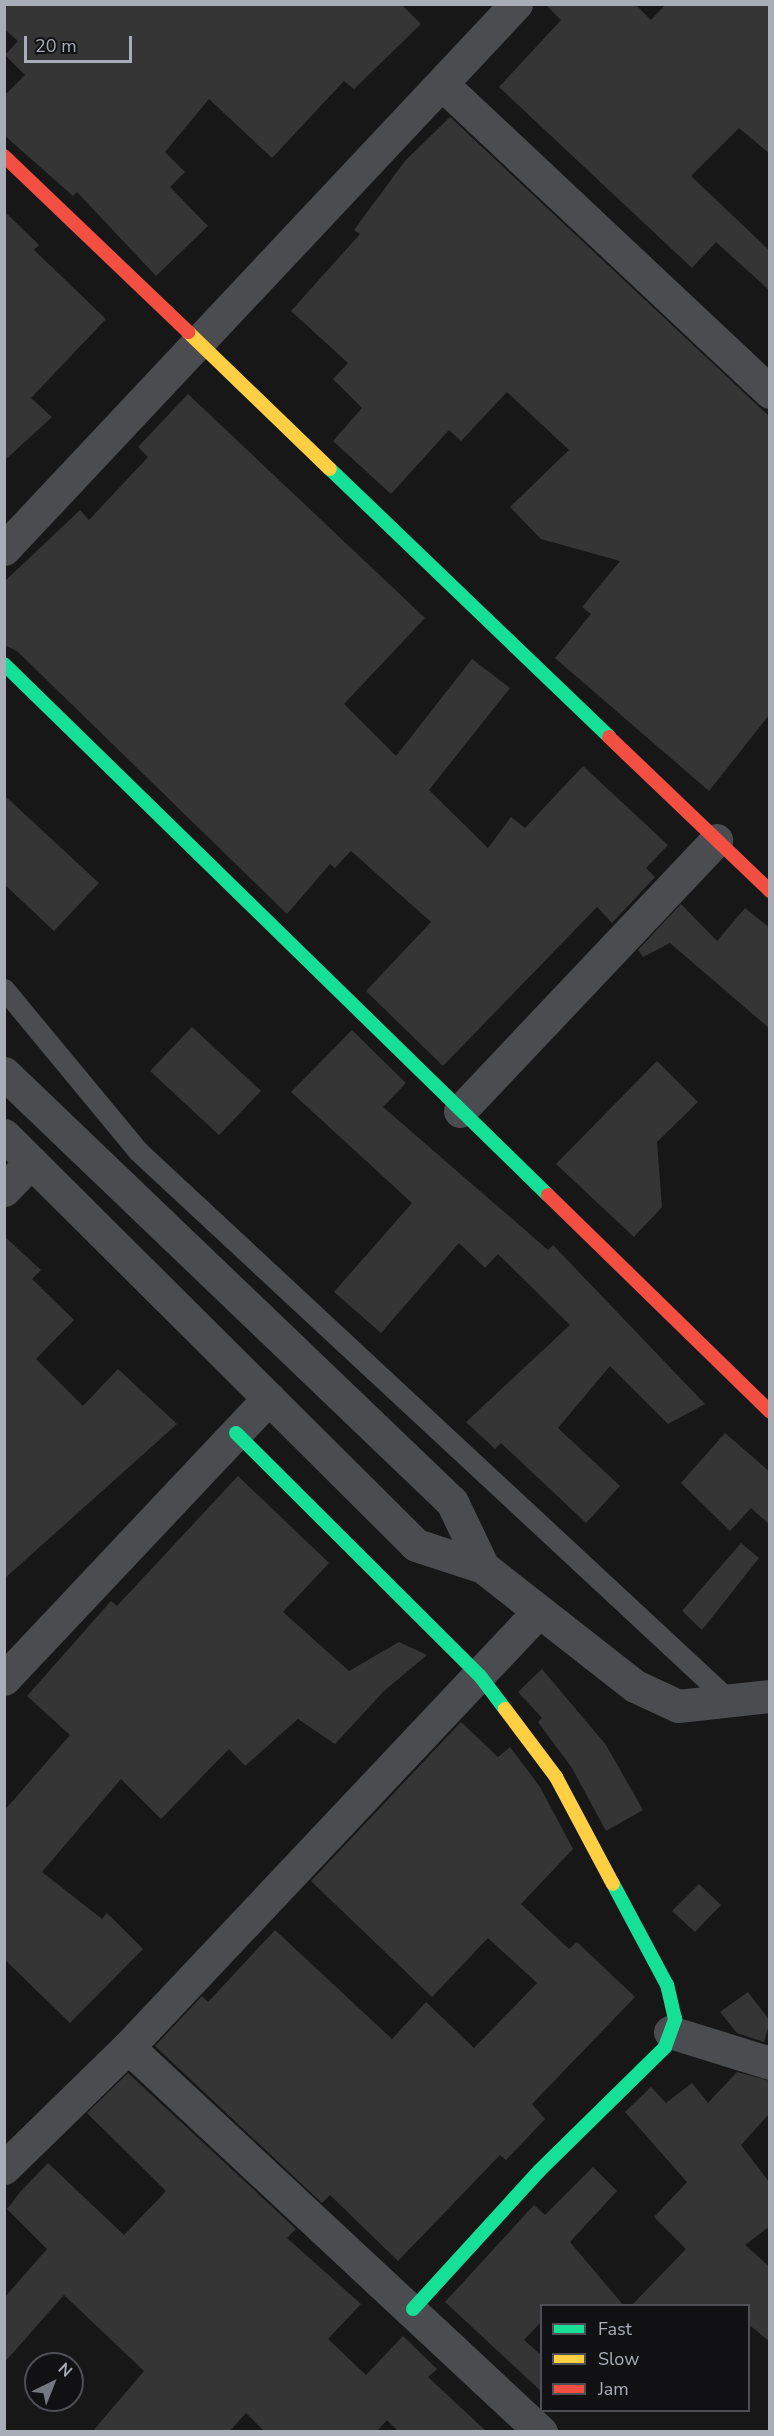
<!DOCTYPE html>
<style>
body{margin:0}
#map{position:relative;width:774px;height:2436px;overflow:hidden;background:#171717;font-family:"Nunito Sans",sans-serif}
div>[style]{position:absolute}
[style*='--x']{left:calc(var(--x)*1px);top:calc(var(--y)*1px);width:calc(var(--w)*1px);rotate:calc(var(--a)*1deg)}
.building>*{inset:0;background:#353536}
.lane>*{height:21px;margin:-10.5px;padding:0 10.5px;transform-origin:10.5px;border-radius:10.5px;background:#4b4c50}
.street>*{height:33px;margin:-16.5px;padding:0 16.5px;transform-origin:16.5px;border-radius:16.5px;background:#4b4c50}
.fast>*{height:14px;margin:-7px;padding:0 7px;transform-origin:7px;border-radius:7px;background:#16e098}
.slow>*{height:14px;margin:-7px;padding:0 7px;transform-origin:7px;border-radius:7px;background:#ffcf43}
.jam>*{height:14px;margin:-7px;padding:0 7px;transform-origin:7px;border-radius:7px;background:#f24e42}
span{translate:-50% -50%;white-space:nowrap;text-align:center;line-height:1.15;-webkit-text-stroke:6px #111113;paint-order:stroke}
.frame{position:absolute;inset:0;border:6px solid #a8adb8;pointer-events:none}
.legend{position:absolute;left:540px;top:2304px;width:210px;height:108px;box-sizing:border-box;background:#111113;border:2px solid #4d4f55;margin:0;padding:8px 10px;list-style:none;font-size:18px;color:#a8adb8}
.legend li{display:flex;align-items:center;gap:12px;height:30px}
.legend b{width:30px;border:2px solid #4d4f55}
.north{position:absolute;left:24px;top:2352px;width:60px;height:60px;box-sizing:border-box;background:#111113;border:2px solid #4d4f55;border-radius:50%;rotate:43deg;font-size:16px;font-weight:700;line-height:24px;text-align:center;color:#a8adb8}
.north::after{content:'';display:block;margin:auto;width:21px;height:27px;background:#757880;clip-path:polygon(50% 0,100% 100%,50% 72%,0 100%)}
.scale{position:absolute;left:24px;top:36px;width:108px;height:27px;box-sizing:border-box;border:3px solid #a8adb8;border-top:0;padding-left:8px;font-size:18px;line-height:21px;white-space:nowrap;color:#a8adb8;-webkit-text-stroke:4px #111113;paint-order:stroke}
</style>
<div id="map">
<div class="building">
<i style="clip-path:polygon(4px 4px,401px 4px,421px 24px,354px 89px,344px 81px,272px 158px,209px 99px,165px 152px,185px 172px,170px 187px,208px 226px,156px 276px,77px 192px,73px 196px,4px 135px,4px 96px,25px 75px,5px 55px,18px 41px,4px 29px)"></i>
<i style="clip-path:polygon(545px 4px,635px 4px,651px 20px,666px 4px,770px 4px,770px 154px,739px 128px,691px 176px,770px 251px,770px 291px,716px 242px,692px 268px,499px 87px,561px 20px)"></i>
<i style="clip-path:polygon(450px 117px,770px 417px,770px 714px,709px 791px,555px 658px,591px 614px,582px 607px,620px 561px,541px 539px,510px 507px,569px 450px,507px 392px,461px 441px,449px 430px,391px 494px,333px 441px,362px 408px,333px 379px,348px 363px,291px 311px,360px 234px,354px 230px,405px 161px)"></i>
<i style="clip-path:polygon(4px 211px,39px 245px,34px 250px,106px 319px,31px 398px,52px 417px,4px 461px)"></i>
<i style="clip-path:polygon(188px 394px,425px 618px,344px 704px,396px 756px,472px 659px,510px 688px,429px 790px,488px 848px,511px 817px,525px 828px,583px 766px,668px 845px,646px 868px,655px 877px,612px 923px,597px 907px,443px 1066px,366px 991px,431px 922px,351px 851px,335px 868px,330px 864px,287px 914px,17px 651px,4px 645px,4px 582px,80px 510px,89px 520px,148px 457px,138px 447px)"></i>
<i style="clip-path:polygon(4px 795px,99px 883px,54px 931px,4px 884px)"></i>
<i style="clip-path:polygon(681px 904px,717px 941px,745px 908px,770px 928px,770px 1029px,670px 943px,643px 957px,638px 950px)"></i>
<i style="clip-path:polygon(192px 1027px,261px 1091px,219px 1135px,150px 1071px)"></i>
<i style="clip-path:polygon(352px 1030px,406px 1083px,383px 1107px,548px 1250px,553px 1245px,705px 1404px,668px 1424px,610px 1366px,558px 1428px,620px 1486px,586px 1523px,501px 1443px,495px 1449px,466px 1422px,570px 1325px,498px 1254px,485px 1268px,459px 1243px,381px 1333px,334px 1292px,412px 1203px,291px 1092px)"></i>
<i style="clip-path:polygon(657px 1061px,698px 1102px,657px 1142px,662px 1207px,634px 1237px,556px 1164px)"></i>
<i style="clip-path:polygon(4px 1236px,41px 1270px,32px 1279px,74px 1320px,36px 1359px,83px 1406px,118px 1369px,177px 1424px,4px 1579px)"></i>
<i style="clip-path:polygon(725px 1433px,770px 1472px,770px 1525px,751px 1508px,730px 1531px,681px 1483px)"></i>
<i style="clip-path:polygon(238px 1476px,329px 1563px,283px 1612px,349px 1671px,399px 1642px,427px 1655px,384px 1691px,335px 1744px,298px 1719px,245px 1766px,229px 1749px,161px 1819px,121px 1779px,42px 1872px,102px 1919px,107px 1913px,143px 1949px,70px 2023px,4px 1959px,4px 1811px,70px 1735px,27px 1696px,111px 1601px,117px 1606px)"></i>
<i style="clip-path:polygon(741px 1543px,759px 1558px,702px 1630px,682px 1611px)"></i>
<i style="clip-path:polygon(542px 1669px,606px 1745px,643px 1810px,606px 1831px,572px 1768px,538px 1722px,542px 1718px,518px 1692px)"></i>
<i style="clip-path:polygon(461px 1722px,498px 1757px,510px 1747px,540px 1787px,573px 1849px,521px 1904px,569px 1949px,577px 1942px,635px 1997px,532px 2104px,545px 2119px,506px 2160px,500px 2155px,398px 2261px,330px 2195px,322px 2203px,155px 2046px,202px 1996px,208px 2002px,275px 1930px,392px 2039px,426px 2002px,474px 2048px,537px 1983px,488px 1938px,432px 1997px,311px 1881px)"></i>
<i style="clip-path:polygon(699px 1884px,721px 1905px,695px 1932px,672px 1911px)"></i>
<i style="clip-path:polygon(748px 1992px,770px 2021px,764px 2042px,737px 2033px,720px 2012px)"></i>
<i style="clip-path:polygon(737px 2072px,770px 2081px,770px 2113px,741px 2145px,770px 2183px,770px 2226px,745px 2245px,770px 2267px,770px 2342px,748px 2324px,748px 2306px,631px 2306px,686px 2249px,654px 2217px,687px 2182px,625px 2112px,651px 2087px,666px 2103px,692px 2083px,708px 2103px)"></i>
<i style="clip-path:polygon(128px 2073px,296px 2229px,287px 2238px,361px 2304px,328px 2339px,366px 2375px,403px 2336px,437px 2369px,428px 2377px,487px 2432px,399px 2432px,387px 2420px,376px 2432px,265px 2432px,246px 2413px,229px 2432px,92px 2432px,144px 2371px,64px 2295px,4px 2363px,4px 2298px,47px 2249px,7px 2209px,21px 2191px,48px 2163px,124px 2235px,166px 2191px,87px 2113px)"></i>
<i style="clip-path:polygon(593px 2167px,617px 2191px,570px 2242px,624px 2306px,542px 2306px,542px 2321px,524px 2340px,542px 2356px,542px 2392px,445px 2302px,534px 2205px,545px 2215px)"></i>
</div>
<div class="lane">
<i style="--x:4;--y:989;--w:210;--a:50.4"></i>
<i style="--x:138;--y:1151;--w:809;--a:42.9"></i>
</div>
<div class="street">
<i style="--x:442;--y:84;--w:450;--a:43.2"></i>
<i style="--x:4;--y:549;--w:748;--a:-46.79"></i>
<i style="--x:4;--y:1073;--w:620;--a:43.76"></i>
<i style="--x:452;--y:1502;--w:72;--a:64.5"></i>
<i style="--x:460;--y:1111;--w:373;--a:-46.6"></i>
<i style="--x:4;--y:1135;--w:581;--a:44.86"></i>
<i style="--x:416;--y:1545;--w:71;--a:18.2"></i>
<i style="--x:483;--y:1567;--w:193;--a:38.1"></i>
<i style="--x:635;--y:1686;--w:47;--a:24.9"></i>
<i style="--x:678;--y:1706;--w:93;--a:-6.2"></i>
<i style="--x:4;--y:1190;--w:39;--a:-46"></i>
<i style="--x:4;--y:1679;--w:386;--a:-46.7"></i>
<i style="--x:670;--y:2032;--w:105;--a:17.2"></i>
<i style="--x:128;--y:2047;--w:565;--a:42.99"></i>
<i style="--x:4;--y:2168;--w:173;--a:-44.3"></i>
<i style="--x:128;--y:2047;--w:599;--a:-46.69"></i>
</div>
<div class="fast">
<i style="--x:330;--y:469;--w:387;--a:43.8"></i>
<i style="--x:4;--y:664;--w:760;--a:44.31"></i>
<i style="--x:236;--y:1433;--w:344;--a:44.9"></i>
<i style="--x:480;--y:1676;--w:41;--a:52.9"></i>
<i style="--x:413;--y:2309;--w:187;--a:-47.6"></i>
<i style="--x:539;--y:2171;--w:177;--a:-44.5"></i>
<i style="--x:665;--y:2047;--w:30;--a:-70"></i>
<i style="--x:675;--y:2019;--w:35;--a:-103"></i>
<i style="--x:667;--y:1985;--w:115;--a:-118.1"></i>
</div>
<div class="slow">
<i style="--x:188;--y:332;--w:197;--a:44"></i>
<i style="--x:505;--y:1709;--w:85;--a:53.1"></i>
<i style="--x:556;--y:1777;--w:121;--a:62"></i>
</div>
<div class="jam">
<i style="--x:4;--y:156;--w:255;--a:43.7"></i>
<i style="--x:609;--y:737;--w:223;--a:43.7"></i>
<i style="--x:548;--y:1195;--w:310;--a:44.3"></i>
</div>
<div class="frame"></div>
<ul class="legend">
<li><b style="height:8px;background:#16e098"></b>Fast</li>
<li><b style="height:8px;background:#ffcf43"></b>Slow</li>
<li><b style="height:8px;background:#f24e42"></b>Jam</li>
</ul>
<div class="north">N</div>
<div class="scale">20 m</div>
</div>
